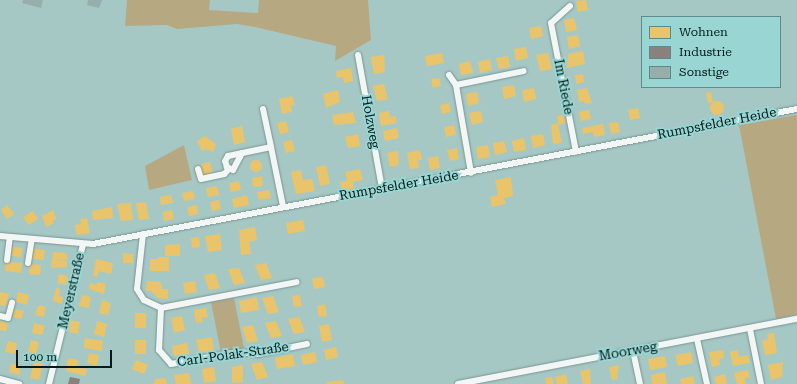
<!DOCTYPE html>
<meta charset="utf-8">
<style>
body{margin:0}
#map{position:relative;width:797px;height:384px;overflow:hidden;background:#a6c8c5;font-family:"Roboto Serif",serif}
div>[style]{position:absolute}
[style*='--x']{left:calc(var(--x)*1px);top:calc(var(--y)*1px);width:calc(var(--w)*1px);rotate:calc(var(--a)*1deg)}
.green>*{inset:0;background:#b6a982}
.homes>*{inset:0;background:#e9c46a}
.round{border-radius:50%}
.industry>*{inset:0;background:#8a817c}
.building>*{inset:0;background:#96afaa}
.roads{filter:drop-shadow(0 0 1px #7a9593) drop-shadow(0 0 1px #7a9593)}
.minor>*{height:6px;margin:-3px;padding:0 3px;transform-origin:3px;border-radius:3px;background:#f2f7f6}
span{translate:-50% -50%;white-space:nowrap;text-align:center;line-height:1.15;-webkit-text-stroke:4px #99d5d2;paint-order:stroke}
.street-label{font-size:13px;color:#031c1b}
.legend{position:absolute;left:641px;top:16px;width:140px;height:72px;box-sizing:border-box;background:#99d5d2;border:1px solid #5d8b89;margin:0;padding:5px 7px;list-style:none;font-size:12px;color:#031c1b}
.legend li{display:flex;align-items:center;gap:8px;height:20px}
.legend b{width:20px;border:1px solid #5d8b89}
.scale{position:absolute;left:16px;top:350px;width:96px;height:18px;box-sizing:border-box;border:2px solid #031c1b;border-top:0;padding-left:5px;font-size:12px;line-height:14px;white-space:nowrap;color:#031c1b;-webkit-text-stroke:3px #99d5d2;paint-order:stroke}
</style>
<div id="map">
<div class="green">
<i style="clip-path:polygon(127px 0,210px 0,209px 10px,258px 13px,259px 0,368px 0,371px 40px,335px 61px,336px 46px,255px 27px,237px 24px,177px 29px,167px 25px,125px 26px)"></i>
<i style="clip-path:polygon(797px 115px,797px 314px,776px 319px,739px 125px)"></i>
<i style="clip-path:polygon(184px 145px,192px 180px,149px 190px,145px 166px)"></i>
<i style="clip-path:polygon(234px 298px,244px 348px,221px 353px,211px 302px)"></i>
</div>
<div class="homes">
<i style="clip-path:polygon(586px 0,588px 10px,578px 12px,576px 1px)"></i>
<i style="clip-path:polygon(574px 18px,577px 30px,566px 32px,564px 20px)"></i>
<i style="clip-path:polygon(541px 26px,543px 36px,531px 39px,529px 28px)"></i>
<i style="clip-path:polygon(578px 35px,580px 46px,569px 49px,567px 37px)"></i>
<i style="clip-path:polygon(526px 47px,528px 58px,516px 61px,514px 49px)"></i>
<i style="clip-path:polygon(583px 51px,585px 64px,567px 68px,568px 54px)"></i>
<i style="clip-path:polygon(442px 53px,444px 63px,427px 66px,425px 56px)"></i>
<i style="clip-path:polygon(548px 53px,552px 69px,540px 71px,536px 55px)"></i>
<i style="clip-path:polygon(384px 55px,385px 72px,374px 74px,371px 57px)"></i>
<i style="clip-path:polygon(508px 56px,510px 67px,499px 69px,496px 58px)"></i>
<i style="clip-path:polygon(490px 59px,492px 70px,480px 73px,478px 62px)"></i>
<i style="clip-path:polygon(470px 61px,473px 73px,461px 75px,459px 64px)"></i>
<i style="clip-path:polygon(351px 68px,353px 81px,344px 83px,343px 77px,337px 78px,336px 71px)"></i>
<i style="clip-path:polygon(583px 74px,584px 82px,576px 84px,575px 75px)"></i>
<i style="clip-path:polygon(439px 78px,441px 86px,433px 88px,431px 79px)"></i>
<i style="clip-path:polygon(384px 84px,388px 99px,377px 101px,373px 86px)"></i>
<i style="clip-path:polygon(514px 85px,516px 96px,504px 99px,502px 87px)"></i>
<i style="clip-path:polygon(534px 88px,536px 99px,524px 102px,522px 90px)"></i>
<i style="clip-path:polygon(587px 88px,592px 103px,585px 104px,584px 101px,579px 102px,577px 90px)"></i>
<i style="clip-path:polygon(338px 90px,340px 102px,326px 108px,323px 94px)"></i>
<i style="clip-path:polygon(477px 92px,479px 103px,468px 106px,466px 94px)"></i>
<i style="clip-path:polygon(711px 92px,713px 102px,708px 103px,706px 93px)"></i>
<i style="clip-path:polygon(292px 96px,295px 105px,291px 106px,292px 112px,282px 114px,279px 99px)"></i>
<i class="round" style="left:710px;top:101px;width:14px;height:14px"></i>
<i style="clip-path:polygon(449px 103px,451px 112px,442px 114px,440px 105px)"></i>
<i style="clip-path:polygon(638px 108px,640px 118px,630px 120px,628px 110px)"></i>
<i style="clip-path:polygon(589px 110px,591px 119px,581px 121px,579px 112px)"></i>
<i style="clip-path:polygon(389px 111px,390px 117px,395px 116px,397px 123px,381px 126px,379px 113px)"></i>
<i style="clip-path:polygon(481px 111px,483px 122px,472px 125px,469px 113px)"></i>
<i style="clip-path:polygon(353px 112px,356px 123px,334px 125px,332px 115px)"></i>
<i style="clip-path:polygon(564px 115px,566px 123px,558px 125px,562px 143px,553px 144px,551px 125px,558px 123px,557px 116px)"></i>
<i style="clip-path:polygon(286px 121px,289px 132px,280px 134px,277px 123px)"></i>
<i style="clip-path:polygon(618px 122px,620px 132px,611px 134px,609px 123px)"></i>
<i style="clip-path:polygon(603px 124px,605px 135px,594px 137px,593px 132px,583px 134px,582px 128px)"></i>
<i style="clip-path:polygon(454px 125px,456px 135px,446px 137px,444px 127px)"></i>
<i style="clip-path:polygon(242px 126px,245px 142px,234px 145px,231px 129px)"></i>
<i style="clip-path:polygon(397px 128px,399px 138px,385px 141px,383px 131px)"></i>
<i style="clip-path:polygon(358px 134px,360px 146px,348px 148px,345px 137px)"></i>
<i style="clip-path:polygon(543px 134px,545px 145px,533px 148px,531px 136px)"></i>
<i style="clip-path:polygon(205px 136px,216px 144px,213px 152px,206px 149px,202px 151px,197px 141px)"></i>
<i style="clip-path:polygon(524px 138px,526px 150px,514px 152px,512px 141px)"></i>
<i style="clip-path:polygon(292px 140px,295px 151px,286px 153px,283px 142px)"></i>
<i style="clip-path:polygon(504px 141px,507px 152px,495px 155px,493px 143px)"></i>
<i style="clip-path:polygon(488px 145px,490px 157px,478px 159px,476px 147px)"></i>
<i style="clip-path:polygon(457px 148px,459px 159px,450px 161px,447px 150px)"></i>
<i style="clip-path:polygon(420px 150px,422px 160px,418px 160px,419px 168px,410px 169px,407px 153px)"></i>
<i style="clip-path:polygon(398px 151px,399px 165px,390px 167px,387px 153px)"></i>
<i style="clip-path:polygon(438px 156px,440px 168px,430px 170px,428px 158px)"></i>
<i class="round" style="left:250px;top:160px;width:12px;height:12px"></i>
<i style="clip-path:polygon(210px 162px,213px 175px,203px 177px,201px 164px)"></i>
<i style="clip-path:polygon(326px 165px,330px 184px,320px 186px,316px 167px)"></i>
<i style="clip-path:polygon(360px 169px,363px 180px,353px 182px,354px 189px,342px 191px,340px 182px,347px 181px,345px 172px)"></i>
<i style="clip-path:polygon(301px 170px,303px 180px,312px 179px,315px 191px,296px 194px,291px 172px)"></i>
<i style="clip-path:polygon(262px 176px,263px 186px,253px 187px,252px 178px)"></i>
<i style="clip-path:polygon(511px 177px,513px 196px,504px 198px,506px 204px,492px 207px,490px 197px,498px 195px,495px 180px)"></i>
<i style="clip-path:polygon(239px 181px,241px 190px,231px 192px,229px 183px)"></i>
<i style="clip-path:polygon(217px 186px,219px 195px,208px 197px,206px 188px)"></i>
<i style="clip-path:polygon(269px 190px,271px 198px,259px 200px,257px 192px)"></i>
<i style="clip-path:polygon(193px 191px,195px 199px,184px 201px,182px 193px)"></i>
<i style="clip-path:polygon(171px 195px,173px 203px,161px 205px,160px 197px)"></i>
<i style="clip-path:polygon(247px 195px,249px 205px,234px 208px,232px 199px)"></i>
<i style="clip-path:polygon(219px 200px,221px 209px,212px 211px,210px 202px)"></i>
<i style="clip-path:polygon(146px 202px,149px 219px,139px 220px,136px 203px)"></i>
<i style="clip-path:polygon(131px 203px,133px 220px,121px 221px,117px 204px)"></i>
<i style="clip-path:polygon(7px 205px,14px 214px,7px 219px,1px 210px)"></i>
<i style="clip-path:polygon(197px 205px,198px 214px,189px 216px,187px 207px)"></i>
<i style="clip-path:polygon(112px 207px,113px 218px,93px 220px,92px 211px)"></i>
<i style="clip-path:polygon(53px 210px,56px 219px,53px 221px,54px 223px,46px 227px,42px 216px)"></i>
<i style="clip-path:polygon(172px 210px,174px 219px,164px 221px,163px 212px)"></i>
<i style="clip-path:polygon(33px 211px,38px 219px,29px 225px,23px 217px)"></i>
<i style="clip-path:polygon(87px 218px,90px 233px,77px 235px,75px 225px,81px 224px,80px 219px)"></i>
<i style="clip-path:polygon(303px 220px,305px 231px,288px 234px,286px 223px)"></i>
<i style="clip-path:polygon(255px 227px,257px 240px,249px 242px,251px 254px,241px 255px,239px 230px)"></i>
<i style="clip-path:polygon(220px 234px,222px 250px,208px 252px,205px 236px)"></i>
<i style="clip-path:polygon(199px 237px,200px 247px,192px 248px,191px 238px)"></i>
<i style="clip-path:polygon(180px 244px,180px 256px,165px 256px,165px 245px)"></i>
<i style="clip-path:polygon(12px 247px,22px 248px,21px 257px,11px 256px)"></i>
<i style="clip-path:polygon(33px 248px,45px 250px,44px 260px,32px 259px)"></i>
<i style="clip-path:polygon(53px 252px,66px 253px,68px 260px,53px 259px,67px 261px,67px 267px,51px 268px)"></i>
<i style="clip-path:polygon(123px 253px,133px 254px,133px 263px,123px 263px)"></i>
<i style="clip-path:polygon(158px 257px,169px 257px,169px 271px,150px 271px,150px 259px,158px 259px)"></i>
<i style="clip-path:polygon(96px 259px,113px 263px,111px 274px,99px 271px,97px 277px,93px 276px)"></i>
<i style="clip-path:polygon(6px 262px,22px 263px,21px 273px,5px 271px)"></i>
<i style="clip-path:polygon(266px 263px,272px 278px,261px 280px,255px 265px)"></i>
<i style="clip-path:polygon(30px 264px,41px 265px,40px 275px,29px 274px)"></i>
<i style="clip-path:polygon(239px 268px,245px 283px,234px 285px,228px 269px)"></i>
<i style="clip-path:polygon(215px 273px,220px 288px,209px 290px,204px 275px)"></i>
<i style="clip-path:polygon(59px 274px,68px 276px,66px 285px,57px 283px)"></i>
<i style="clip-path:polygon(323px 277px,325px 287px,314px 289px,312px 278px)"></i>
<i style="clip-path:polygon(147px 281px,161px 282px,162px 289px,168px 289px,168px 299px,158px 298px,151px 291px,146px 291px)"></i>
<i style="clip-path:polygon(195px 281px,197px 292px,185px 294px,183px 283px)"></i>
<i style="clip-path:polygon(97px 282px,106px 284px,104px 294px,89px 289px,90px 283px,97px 285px)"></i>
<i style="clip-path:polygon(56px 288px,60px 289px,59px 296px,63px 297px,62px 304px,53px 301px)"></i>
<i style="clip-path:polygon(0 292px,9px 294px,6px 306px,0 305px)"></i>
<i style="clip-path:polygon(18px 292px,29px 295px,27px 305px,16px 302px)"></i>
<i style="clip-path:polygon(82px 295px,91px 297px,89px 308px,79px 306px)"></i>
<i style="clip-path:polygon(300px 295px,302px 306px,294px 307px,292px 296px)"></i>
<i style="clip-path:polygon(273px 296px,279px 312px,268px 314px,262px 298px)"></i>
<i style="clip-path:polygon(257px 297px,259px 310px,241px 313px,239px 301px)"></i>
<i style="clip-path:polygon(102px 300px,111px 303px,108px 315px,99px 313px)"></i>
<i style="clip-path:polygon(325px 304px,327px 316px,319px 317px,317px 306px)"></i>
<i style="clip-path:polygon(38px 305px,46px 307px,44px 317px,35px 315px)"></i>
<i style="clip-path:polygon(206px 308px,208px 317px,202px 318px,203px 322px,196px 323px,194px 310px)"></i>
<i style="clip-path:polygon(15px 309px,24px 311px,21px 319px,13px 317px)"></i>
<i style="clip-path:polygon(135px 313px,146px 313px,146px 328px,135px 328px)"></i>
<i style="clip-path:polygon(182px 316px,185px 330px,174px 333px,171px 318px)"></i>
<i style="clip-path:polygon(299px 317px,305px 332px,294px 334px,288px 319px)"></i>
<i style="clip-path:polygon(70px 320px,80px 322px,78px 334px,69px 332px)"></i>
<i style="clip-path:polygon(0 321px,8px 323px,6px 332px,0 330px)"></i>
<i style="clip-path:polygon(97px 321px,107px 324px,104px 337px,94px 334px)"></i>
<i style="clip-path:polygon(276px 321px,282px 336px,271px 338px,265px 323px)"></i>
<i style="clip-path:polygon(34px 323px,45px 326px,42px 335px,32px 333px)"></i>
<i style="clip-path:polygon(329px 324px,332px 340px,322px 342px,319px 326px)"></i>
<i style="clip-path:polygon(253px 325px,258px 341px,247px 343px,242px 327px)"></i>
<i style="clip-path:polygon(774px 333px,777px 353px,765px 355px,762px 341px,768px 339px,767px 334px)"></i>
<i style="clip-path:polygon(212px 337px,214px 350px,199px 353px,196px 340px)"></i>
<i style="clip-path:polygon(85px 338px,103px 341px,102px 351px,84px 348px)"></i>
<i style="clip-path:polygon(31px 340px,39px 342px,36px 354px,28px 352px)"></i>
<i style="clip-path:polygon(135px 340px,146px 340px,146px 354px,135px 354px)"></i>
<i style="clip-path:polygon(8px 341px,17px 343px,15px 354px,5px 352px)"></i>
<i style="clip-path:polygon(187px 343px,189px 354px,174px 356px,172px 346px)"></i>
<i style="clip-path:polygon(336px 347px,338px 357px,326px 360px,324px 350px)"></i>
<i style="clip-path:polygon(723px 350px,724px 358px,719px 359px,720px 365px,712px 367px,709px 352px)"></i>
<i style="clip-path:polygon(738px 350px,739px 357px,748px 355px,750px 363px,733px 366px,730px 352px)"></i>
<i style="clip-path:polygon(315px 352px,317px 362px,303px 365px,301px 355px)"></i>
<i style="clip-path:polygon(691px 352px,693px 363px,678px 366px,675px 355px)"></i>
<i style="clip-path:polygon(89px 353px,99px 355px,97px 366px,87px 363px)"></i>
<i style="clip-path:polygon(293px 354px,295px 366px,277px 369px,275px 358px)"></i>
<i style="clip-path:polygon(665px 356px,667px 367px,650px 370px,648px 359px)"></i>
<i style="clip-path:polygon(68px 358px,78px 360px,77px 367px,87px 369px,85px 376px,66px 371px)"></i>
<i style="clip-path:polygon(136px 360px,148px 365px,144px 374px,132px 369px)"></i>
<i style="clip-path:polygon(34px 362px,43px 364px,39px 380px,30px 378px,32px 370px,38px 371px,32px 370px)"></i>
<i style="clip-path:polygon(262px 362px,268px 377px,257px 380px,251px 364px)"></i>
<i style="clip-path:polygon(783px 362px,782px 377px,771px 380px,768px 365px)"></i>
<i style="clip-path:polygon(11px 363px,21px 366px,19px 375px,9px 372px)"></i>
<i style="clip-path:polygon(243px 365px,243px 382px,232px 383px,232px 367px)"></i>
<i style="clip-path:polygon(619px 365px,617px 379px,612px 380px,609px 367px)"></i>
<i style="clip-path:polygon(214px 367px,216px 381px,204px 383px,202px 369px)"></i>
<i style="clip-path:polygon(590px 369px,591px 384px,583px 384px,580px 371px)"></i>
<i style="clip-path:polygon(748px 370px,750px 377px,745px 378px,746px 384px,737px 384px,734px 373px)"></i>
<i style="clip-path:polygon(665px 372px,667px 384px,652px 384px,651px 375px)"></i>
<i style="clip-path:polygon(189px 373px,191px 384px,176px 384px,174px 375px)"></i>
<i style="clip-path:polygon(566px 374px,568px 384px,557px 384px,555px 377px)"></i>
<i style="clip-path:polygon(725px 374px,727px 384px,716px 384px,714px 377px)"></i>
<i style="clip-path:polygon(693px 376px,695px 384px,681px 384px,680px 379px)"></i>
<i style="clip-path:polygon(552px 377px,554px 384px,546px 384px,545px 378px)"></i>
<i style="clip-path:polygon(163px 378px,166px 379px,167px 384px,153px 384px,156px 379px)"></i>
<i style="clip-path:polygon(343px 380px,344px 384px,327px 384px,327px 382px)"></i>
</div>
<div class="industry">
<i style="clip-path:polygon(70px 377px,80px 379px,79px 384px,68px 384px)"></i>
</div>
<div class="building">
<i style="clip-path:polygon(23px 0,43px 0,41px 8px,22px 3px)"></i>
<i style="clip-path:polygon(88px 0,102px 0,99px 8px,87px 5px)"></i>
</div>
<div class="roads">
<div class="minor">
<i style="--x:570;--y:6;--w:25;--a:138"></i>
<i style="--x:551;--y:23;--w:131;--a:79"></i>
<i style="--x:358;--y:55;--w:136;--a:79.8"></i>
<i style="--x:449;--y:75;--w:12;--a:55"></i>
<i style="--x:456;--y:85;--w:89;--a:80.3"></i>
<i style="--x:456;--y:85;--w:69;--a:-11.6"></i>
<i style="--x:263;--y:109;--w:39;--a:78"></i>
<i style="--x:242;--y:153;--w:19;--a:118"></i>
<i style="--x:233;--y:170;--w:7;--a:-153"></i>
<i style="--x:227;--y:167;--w:6;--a:-108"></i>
<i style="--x:225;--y:161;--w:6;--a:-59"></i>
<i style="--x:228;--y:156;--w:44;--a:-11.8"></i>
<i style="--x:271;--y:147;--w:60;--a:78.5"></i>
<i style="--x:198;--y:169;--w:10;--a:73"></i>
<i style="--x:201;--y:179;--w:24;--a:-12"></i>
<i style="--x:224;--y:174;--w:7;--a:-45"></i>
<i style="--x:143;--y:234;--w:55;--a:96.2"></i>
<i style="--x:137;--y:289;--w:13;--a:58"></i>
<i style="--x:144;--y:300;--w:19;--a:25"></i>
<i style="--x:161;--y:308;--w:138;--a:-10.8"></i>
<i style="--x:0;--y:236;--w:93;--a:4.9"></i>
<i style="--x:93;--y:244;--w:717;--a:-10.86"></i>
<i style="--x:7;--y:260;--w:23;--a:-83"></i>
<i style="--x:28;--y:263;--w:24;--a:-81"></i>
<i style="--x:161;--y:308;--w:42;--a:92.7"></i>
<i style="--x:159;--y:350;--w:18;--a:49"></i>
<i style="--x:171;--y:364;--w:68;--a:-10.2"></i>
<i style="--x:238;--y:352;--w:20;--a:6"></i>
<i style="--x:258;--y:354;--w:50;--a:-11.5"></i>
<i style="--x:0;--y:316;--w:8;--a:14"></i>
<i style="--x:8;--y:318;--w:16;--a:-75"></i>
<i style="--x:750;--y:329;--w:56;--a:78.7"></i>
<i style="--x:697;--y:339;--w:46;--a:77.5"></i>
<i style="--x:633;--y:351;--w:34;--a:78"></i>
<i style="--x:0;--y:379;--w:20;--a:15"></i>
<i style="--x:49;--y:384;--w:144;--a:-76.3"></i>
<i style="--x:458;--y:384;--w:345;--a:-10.9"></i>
</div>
</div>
<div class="street-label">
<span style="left:563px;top:87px;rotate:79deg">Im Riede</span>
<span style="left:370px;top:122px;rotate:80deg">Holzweg</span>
<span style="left:717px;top:124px;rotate:-11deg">Rumpsfelder Heide</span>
<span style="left:399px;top:186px;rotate:-10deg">Rumpsfelder Heide</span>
<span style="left:72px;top:291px;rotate:-77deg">Meyerstraße</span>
<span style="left:628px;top:352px;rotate:-10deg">Moorweg</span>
<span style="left:233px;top:355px;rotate:-8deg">Carl-Polak-Straße</span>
</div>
<ul class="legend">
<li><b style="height:11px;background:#e9c46a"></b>Wohnen</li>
<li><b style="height:11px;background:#8a817c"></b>Industrie</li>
<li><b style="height:11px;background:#96afaa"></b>Sonstige</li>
</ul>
<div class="scale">100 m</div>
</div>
